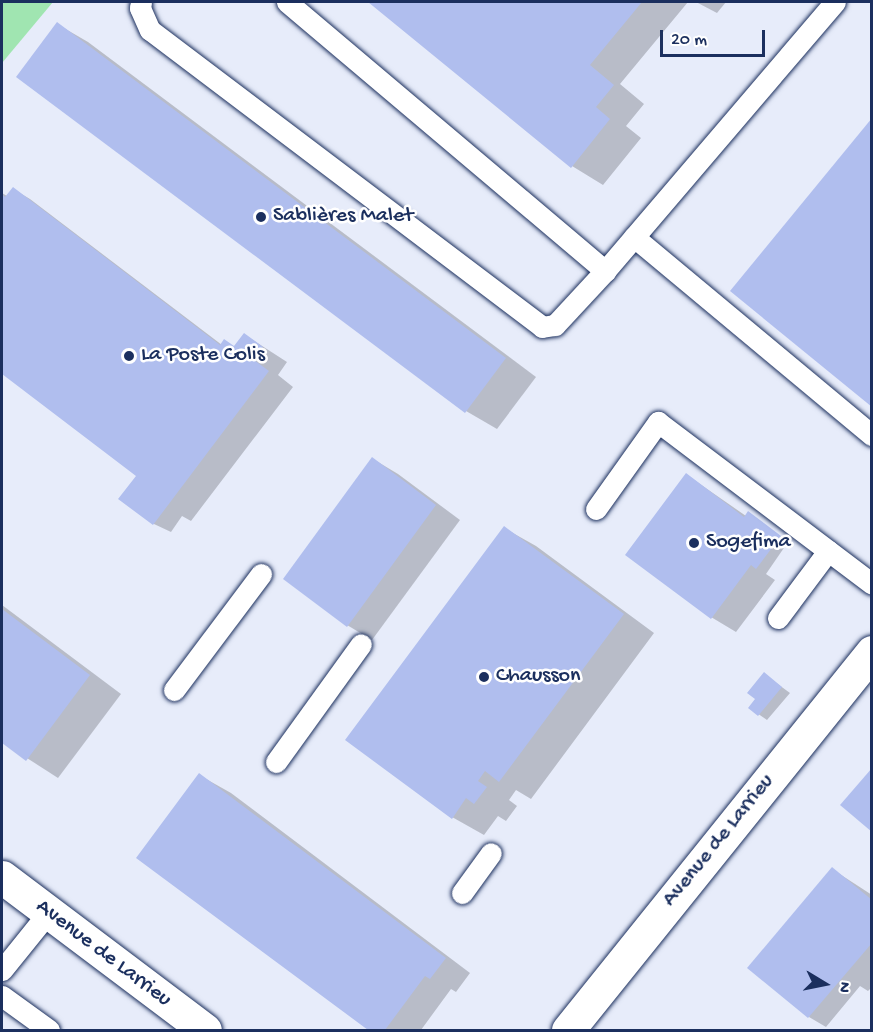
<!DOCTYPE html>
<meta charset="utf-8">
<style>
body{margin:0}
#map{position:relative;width:873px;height:1032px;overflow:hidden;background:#e7ecfa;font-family:"Gochi Hand",sans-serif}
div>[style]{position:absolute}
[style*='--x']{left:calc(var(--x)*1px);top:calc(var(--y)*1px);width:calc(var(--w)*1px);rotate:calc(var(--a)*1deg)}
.green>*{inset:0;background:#a0e5b1}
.shadow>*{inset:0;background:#0003}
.building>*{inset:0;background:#b0beee}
.roads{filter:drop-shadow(0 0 2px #1b2f5e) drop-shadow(0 0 2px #1b2f5e)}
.lane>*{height:21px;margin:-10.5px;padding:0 10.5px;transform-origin:10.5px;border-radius:10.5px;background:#fff}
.street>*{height:33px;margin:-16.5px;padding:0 16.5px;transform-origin:16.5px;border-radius:16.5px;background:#fff}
.dots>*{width:16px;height:16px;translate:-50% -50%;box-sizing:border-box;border:3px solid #fff;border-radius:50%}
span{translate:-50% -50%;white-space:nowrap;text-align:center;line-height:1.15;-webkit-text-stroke:5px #fff;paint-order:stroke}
.poi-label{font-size:22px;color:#1b2f5e}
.left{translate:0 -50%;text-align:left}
.street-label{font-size:22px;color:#1b2f5e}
.frame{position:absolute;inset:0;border:3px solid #1b2f5e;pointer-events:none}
.north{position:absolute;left:795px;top:954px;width:60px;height:60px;-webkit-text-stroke:4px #fff;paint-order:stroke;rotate:100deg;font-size:16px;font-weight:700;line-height:24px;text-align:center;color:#1b2f5e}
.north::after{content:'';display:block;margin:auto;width:21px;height:27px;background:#1b2f5e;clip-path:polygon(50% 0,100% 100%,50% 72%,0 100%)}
.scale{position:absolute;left:660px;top:30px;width:105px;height:27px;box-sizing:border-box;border:3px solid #1b2f5e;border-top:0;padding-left:8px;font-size:18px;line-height:21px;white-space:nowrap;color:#1b2f5e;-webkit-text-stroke:4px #fff;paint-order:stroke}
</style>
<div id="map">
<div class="green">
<i style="clip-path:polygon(2px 2px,53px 2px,2px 63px)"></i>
</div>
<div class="shadow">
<i style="clip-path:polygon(370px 2px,688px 2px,620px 84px,644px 104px,626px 126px,641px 138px,603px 185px,572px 166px)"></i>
<i style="clip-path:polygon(696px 2px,726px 2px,717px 13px)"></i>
<i style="clip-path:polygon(57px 24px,88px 42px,536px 377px,497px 429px,466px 411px)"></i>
<i style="clip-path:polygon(13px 189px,30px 199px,222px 345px,235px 347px,245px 335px,287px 362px,278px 375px,293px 387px,191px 521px,182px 516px,171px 532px,154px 524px,138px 476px,2px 372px,2px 193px,7px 196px)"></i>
<i style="clip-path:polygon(373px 459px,398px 474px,460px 520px,372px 640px,347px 625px)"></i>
<i style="clip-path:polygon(687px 475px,746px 516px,756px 518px,788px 542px,766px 574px,775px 580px,736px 632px,711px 617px)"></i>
<i style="clip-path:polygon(504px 528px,536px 546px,654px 633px,531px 799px,516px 790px,509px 800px,517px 806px,506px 821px,498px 816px,484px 835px,452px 817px)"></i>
<i style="clip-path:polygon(2px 605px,121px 694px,58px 778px,2px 742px)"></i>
<i style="clip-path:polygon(764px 674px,790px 693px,767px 720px,750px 708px,757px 699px)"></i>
<i style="clip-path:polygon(199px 775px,231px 793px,470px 973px,456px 992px,451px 989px,421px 1030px,371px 1030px,138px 858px)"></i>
<i style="clip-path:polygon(832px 869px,872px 895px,872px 987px,868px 991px,860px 986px,826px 1027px,809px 1017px)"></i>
</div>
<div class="building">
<i style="clip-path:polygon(368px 2px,642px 2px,590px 65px,614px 85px,596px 107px,610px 119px,571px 168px)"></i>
<i style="clip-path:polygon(57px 22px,506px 358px,465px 413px,16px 77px)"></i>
<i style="clip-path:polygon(872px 118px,872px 407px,730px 291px)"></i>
<i style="clip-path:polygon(13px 187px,220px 345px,224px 339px,234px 346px,244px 333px,263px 347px,254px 360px,269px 371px,153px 525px,118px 499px,136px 476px,2px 374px,2px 194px,5px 197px)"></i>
<i style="clip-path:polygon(372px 457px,436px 505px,347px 627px,283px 579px)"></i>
<i style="clip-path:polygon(686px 473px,744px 517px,748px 511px,781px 536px,756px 569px,751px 565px,711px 619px,625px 555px)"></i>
<i style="clip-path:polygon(504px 526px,624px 614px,499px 782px,485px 771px,478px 781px,487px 787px,474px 804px,466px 798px,452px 819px,345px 740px)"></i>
<i style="clip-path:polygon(2px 609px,90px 675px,26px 761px,2px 743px)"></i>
<i style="clip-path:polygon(764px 672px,782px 687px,758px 716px,748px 708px,755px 699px,747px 693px)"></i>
<i style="clip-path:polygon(872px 768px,872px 832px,840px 805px)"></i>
<i style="clip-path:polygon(199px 773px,446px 958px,430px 979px,425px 976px,385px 1030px,368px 1030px,136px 858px)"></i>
<i style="clip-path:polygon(832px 867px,872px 900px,872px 943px,808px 1018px,747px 968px)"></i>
</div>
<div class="roads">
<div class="lane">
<i style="--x:141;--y:2;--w:6;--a:99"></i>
<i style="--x:140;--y:8;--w:24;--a:66"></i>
<i style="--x:150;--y:30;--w:492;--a:37.1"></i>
<i style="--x:542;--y:327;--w:13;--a:-9"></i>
<i style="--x:555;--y:325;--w:74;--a:-47.2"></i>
<i style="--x:605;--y:271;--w:354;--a:-49.5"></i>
<i style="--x:287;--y:2;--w:417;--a:40.2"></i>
<i style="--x:634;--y:237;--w:310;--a:39.8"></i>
<i style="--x:596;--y:509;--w:107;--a:-54.5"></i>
<i style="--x:658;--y:422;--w:268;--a:37.1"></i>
<i style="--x:778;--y:618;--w:84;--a:-53.3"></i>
<i style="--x:174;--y:690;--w:145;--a:-53.1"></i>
<i style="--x:276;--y:762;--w:145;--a:-54.2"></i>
<i style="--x:462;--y:893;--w:49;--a:-54.1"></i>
<i style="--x:2;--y:970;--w:73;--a:-51.1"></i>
<i style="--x:2;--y:996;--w:58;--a:35.9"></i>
</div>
<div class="street">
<i style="--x:2;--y:877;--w:254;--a:37"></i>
<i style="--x:568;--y:1030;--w:485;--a:-51.2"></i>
</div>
</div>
<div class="dots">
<i style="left:261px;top:217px;background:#1b2f5e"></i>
<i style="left:129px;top:356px;background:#1b2f5e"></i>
<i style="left:694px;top:543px;background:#1b2f5e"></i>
<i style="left:484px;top:677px;background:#1b2f5e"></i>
</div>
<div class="poi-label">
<span class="left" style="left:273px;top:217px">Sablières Malet</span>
<span class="left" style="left:141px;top:356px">La Poste Colis</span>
<span class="left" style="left:706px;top:543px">Sogefima</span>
<span class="left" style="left:496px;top:677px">Chausson</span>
</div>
<div class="street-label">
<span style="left:719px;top:841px;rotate:-51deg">Avenue de Larrieu</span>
<span style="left:103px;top:954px;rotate:37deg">Avenue de Larrieu</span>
</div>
<div class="frame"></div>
<div class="north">N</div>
<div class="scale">20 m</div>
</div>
